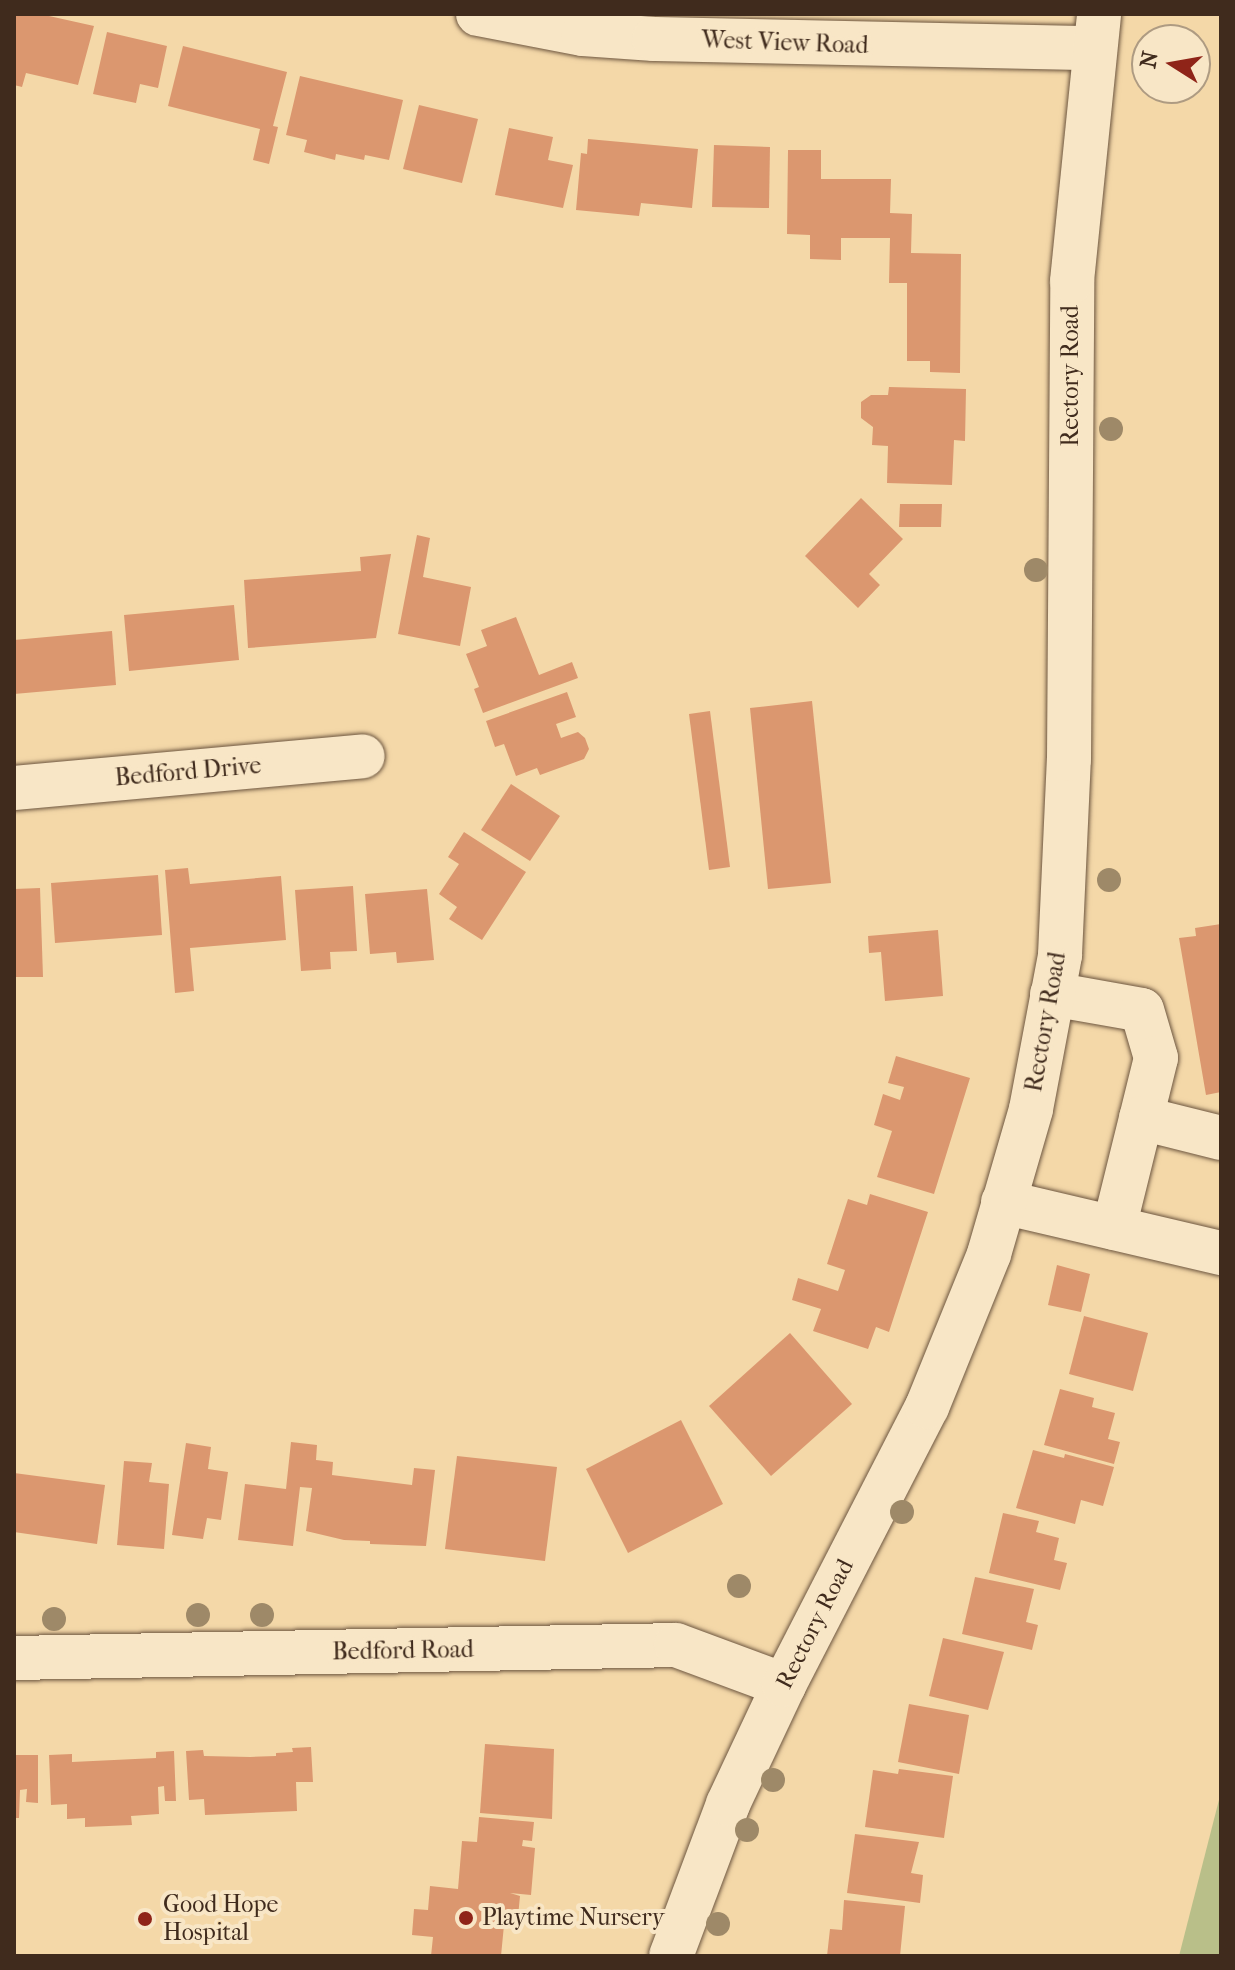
<!DOCTYPE html>
<style>
body{margin:0}
#map{position:relative;width:1235px;height:1970px;overflow:hidden;background:#f4d8a8;font-family:"IM FELL French Canon",serif}
div>[style]{position:absolute}
[style*='--x']{left:calc(var(--x)*1px);top:calc(var(--y)*1px);width:calc(var(--w)*1px);rotate:calc(var(--a)*1deg)}
.green>*{inset:0;background:#b9bf89}
.building>*{inset:0;background:#db976f}
.roads{filter:drop-shadow(0 0 2px #6d5640) drop-shadow(0 0 2px #6d5640)}
.minor>*{height:44px;margin:-22px;padding:0 22px;transform-origin:22px;border-radius:22px;background:#f8e6c6}
.trees>*{width:24px;height:24px;margin:-12px;border-radius:50%;background:#9e8968}
.dots>*{width:22px;height:22px;translate:-50% -50%;box-sizing:border-box;border:4px solid #f8e6c6;border-radius:50%}
span{translate:-50% -50%;white-space:nowrap;text-align:center;line-height:1.15;-webkit-text-stroke:8px #f8e6c6;paint-order:stroke}
.street-label{font-size:24px;color:#402b1d}
.poi-label{font-size:24px;color:#402b1d}
.left{translate:0 -50%;text-align:left}
.frame{position:absolute;inset:0;border:16px solid #402b1d;pointer-events:none}
.north{position:absolute;left:1131px;top:24px;width:80px;height:80px;box-sizing:border-box;background:#f8e6c6;border:2px solid #ae9b82;border-radius:50%;rotate:281deg;font-size:22px;font-weight:700;line-height:32px;text-align:center;color:#402b1d}
.north::after{content:'';display:block;margin:auto;width:28px;height:36px;background:#8f2418;clip-path:polygon(50% 0,100% 100%,50% 72%,0 100%)}
</style>
<div id="map">
<div class="green">
<i style="clip-path:polygon(1221px 1792px,1221px 1956px,1179px 1956px)"></i>
</div>
<div class="building">
<i style="clip-path:polygon(14px 14px,40px 14px,94px 26px,78px 85px,26px 73px,22px 87px,14px 85px)"></i>
<i style="clip-path:polygon(107px 32px,167px 46px,158px 88px,140px 84px,136px 103px,93px 94px)"></i>
<i style="clip-path:polygon(183px 46px,287px 72px,273px 126px,278px 127px,269px 164px,253px 160px,260px 129px,168px 106px)"></i>
<i style="clip-path:polygon(300px 76px,403px 100px,389px 160px,365px 155px,364px 160px,336px 154px,335px 160px,304px 152px,307px 140px,286px 135px)"></i>
<i style="clip-path:polygon(419px 105px,478px 119px,462px 183px,403px 169px)"></i>
<i style="clip-path:polygon(509px 128px,553px 137px,548px 160px,573px 165px,563px 208px,495px 195px)"></i>
<i style="clip-path:polygon(588px 139px,698px 149px,692px 208px,641px 203px,639px 216px,576px 210px,581px 153px,587px 154px)"></i>
<i style="clip-path:polygon(714px 145px,770px 147px,769px 208px,712px 207px)"></i>
<i style="clip-path:polygon(788px 150px,821px 150px,821px 179px,891px 179px,890px 213px,912px 214px,911px 253px,961px 254px,960px 373px,930px 372px,930px 361px,907px 361px,907px 283px,889px 283px,890px 238px,841px 238px,841px 260px,810px 259px,810px 235px,787px 234px)"></i>
<i style="clip-path:polygon(889px 387px,966px 389px,965px 441px,954px 440px,952px 485px,887px 483px,888px 446px,872px 445px,873px 427px,861px 418px,861px 402px,871px 395px,888px 395px)"></i>
<i style="clip-path:polygon(861px 498px,903px 539px,869px 574px,880px 585px,858px 608px,805px 556px)"></i>
<i style="clip-path:polygon(900px 504px,942px 504px,941px 527px,899px 527px)"></i>
<i style="clip-path:polygon(417px 535px,430px 538px,423px 577px,471px 587px,460px 646px,398px 634px)"></i>
<i style="clip-path:polygon(391px 554px,376px 638px,248px 648px,244px 580px,361px 571px,360px 557px)"></i>
<i style="clip-path:polygon(234px 605px,239px 660px,129px 671px,124px 615px)"></i>
<i style="clip-path:polygon(516px 617px,539px 675px,572px 662px,578px 678px,483px 713px,474px 689px,479px 687px,466px 654px,487px 646px,481px 630px)"></i>
<i style="clip-path:polygon(112px 631px,116px 685px,14px 694px,14px 640px)"></i>
<i style="clip-path:polygon(567px 692px,576px 717px,556px 724px,561px 738px,578px 732px,585px 738px,589px 749px,584px 759px,540px 775px,537px 768px,516px 776px,504px 744px,495px 747px,486px 721px)"></i>
<i style="clip-path:polygon(812px 701px,831px 883px,768px 889px,750px 708px)"></i>
<i style="clip-path:polygon(710px 711px,730px 867px,709px 870px,689px 714px)"></i>
<i style="clip-path:polygon(511px 784px,560px 816px,530px 861px,481px 830px)"></i>
<i style="clip-path:polygon(464px 832px,526px 872px,482px 940px,449px 919px,457px 907px,439px 894px,459px 864px,448px 857px)"></i>
<i style="clip-path:polygon(188px 868px,190px 884px,281px 876px,286px 940px,190px 948px,194px 991px,175px 993px,165px 870px)"></i>
<i style="clip-path:polygon(158px 875px,162px 935px,55px 943px,51px 883px)"></i>
<i style="clip-path:polygon(353px 886px,357px 951px,330px 952px,331px 969px,301px 971px,295px 890px)"></i>
<i style="clip-path:polygon(40px 888px,43px 977px,14px 977px,14px 889px)"></i>
<i style="clip-path:polygon(427px 889px,434px 960px,397px 963px,396px 952px,370px 954px,365px 894px)"></i>
<i style="clip-path:polygon(1221px 924px,1221px 1092px,1206px 1095px,1179px 938px,1196px 936px,1195px 928px)"></i>
<i style="clip-path:polygon(938px 930px,943px 996px,885px 1001px,881px 952px,869px 953px,868px 936px)"></i>
<i style="clip-path:polygon(896px 1056px,970px 1078px,934px 1194px,877px 1177px,892px 1131px,874px 1125px,883px 1094px,900px 1100px,904px 1087px,888px 1083px)"></i>
<i style="clip-path:polygon(870px 1194px,928px 1212px,889px 1332px,876px 1327px,868px 1349px,813px 1331px,821px 1309px,792px 1300px,798px 1278px,838px 1291px,845px 1270px,827px 1264px,848px 1199px,867px 1205px)"></i>
<i style="clip-path:polygon(1057px 1265px,1090px 1274px,1081px 1312px,1048px 1305px)"></i>
<i style="clip-path:polygon(1084px 1316px,1148px 1333px,1133px 1391px,1069px 1374px)"></i>
<i style="clip-path:polygon(790px 1333px,852px 1404px,771px 1476px,709px 1406px)"></i>
<i style="clip-path:polygon(1060px 1389px,1094px 1398px,1092px 1407px,1115px 1413px,1108px 1439px,1120px 1442px,1114px 1464px,1044px 1445px)"></i>
<i style="clip-path:polygon(681px 1420px,723px 1504px,628px 1553px,586px 1469px)"></i>
<i style="clip-path:polygon(291px 1442px,317px 1445px,316px 1460px,333px 1462px,332px 1475px,412px 1485px,414px 1468px,435px 1470px,426px 1546px,370px 1544px,370px 1541px,344px 1540px,306px 1531px,312px 1488px,300px 1487px,293px 1546px,238px 1540px,245px 1484px,286px 1489px)"></i>
<i style="clip-path:polygon(186px 1443px,211px 1447px,208px 1469px,228px 1472px,221px 1520px,207px 1518px,203px 1539px,172px 1535px)"></i>
<i style="clip-path:polygon(1033px 1450px,1064px 1458px,1065px 1454px,1114px 1467px,1103px 1506px,1081px 1500px,1075px 1524px,1016px 1508px)"></i>
<i style="clip-path:polygon(457px 1456px,557px 1467px,545px 1561px,445px 1549px)"></i>
<i style="clip-path:polygon(124px 1461px,152px 1463px,149px 1482px,169px 1484px,164px 1549px,117px 1545px)"></i>
<i style="clip-path:polygon(14px 1473px,105px 1485px,97px 1544px,14px 1532px)"></i>
<i style="clip-path:polygon(1003px 1513px,1039px 1521px,1036px 1532px,1059px 1538px,1054px 1560px,1067px 1563px,1060px 1590px,989px 1573px)"></i>
<i style="clip-path:polygon(975px 1577px,1034px 1589px,1026px 1622px,1038px 1625px,1032px 1650px,962px 1634px)"></i>
<i style="clip-path:polygon(943px 1638px,1004px 1652px,988px 1710px,929px 1696px)"></i>
<i style="clip-path:polygon(909px 1704px,969px 1715px,959px 1774px,898px 1762px)"></i>
<i style="clip-path:polygon(485px 1744px,554px 1749px,552px 1819px,480px 1813px)"></i>
<i style="clip-path:polygon(311px 1747px,313px 1782px,296px 1782px,297px 1811px,205px 1815px,204px 1799px,189px 1800px,186px 1751px,203px 1750px,204px 1756px,250px 1757px,276px 1756px,276px 1753px,293px 1752px,292px 1748px)"></i>
<i style="clip-path:polygon(174px 1751px,176px 1801px,165px 1801px,164px 1786px,158px 1787px,159px 1814px,131px 1816px,132px 1825px,85px 1827px,85px 1818px,67px 1819px,67px 1804px,51px 1805px,49px 1755px,72px 1754px,72px 1762px,156px 1758px,156px 1752px)"></i>
<i style="clip-path:polygon(14px 1755px,38px 1755px,38px 1803px,26px 1802px,27px 1789px,20px 1790px,19px 1818px,14px 1818px)"></i>
<i style="clip-path:polygon(899px 1769px,953px 1776px,944px 1838px,865px 1827px,873px 1770px,898px 1774px)"></i>
<i style="clip-path:polygon(479px 1817px,534px 1822px,532px 1841px,523px 1840px,522px 1846px,535px 1848px,531px 1895px,510px 1893px,520px 1896px,517px 1927px,504px 1925px,501px 1956px,431px 1956px,433px 1937px,412px 1935px,414px 1909px,428px 1910px,430px 1886px,458px 1889px,462px 1841px,477px 1842px)"></i>
<i style="clip-path:polygon(855px 1834px,919px 1842px,911px 1873px,923px 1875px,920px 1903px,847px 1893px)"></i>
<i style="clip-path:polygon(844px 1900px,905px 1906px,900px 1956px,827px 1956px,830px 1929px,842px 1930px)"></i>
</div>
<div class="roads">
<div class="minor">
<i style="--x:478;--y:14;--w:107;--a:10.8"></i>
<i style="--x:583;--y:34;--w:71;--a:4"></i>
<i style="--x:654;--y:39;--w:441;--a:1.2"></i>
<i style="--x:14;--y:788;--w:350;--a:-5.2"></i>
<i style="--x:1052;--y:994;--w:91;--a:10.1"></i>
<i style="--x:1142;--y:1010;--w:50;--a:73.7"></i>
<i style="--x:1156;--y:1058;--w:175;--a:103.9"></i>
<i style="--x:1141;--y:1118;--w:82;--a:14"></i>
<i style="--x:1003;--y:1202;--w:224;--a:13.2"></i>
<i style="--x:14;--y:1658;--w:662;--a:-1.12"></i>
<i style="--x:676;--y:1645;--w:115;--a:20.3"></i>
<i style="--x:671;--y:1956;--w:162;--a:-69.4"></i>
<i style="--x:728;--y:1804;--w:132;--a:-64.8"></i>
<i style="--x:784;--y:1685;--w:313;--a:-62.8"></i>
<i style="--x:927;--y:1407;--w:165;--a:-67.9"></i>
<i style="--x:989;--y:1254;--w:151;--a:-73.8"></i>
<i style="--x:1031;--y:1109;--w:157;--a:-79.3"></i>
<i style="--x:1060;--y:955;--w:196;--a:-87.4"></i>
<i style="--x:1069;--y:759;--w:478;--a:-89.6"></i>
<i style="--x:1072;--y:281;--w:268;--a:-84.2"></i>
</div>
</div>
<div class="trees">
<i style="left:1111px;top:429px"></i>
<i style="left:1036px;top:570px"></i>
<i style="left:1109px;top:880px"></i>
<i style="left:902px;top:1512px"></i>
<i style="left:739px;top:1586px"></i>
<i style="left:198px;top:1615px"></i>
<i style="left:262px;top:1615px"></i>
<i style="left:54px;top:1619px"></i>
<i style="left:773px;top:1780px"></i>
<i style="left:747px;top:1830px"></i>
<i style="left:718px;top:1924px"></i>
</div>
<div class="dots">
<i style="left:466px;top:1918px;background:#8f2418"></i>
<i style="left:145px;top:1919px;background:#8f2418"></i>
</div>
<div class="street-label">
<span style="left:785px;top:43px;rotate:2deg">West View Road</span>
<span style="left:1071px;top:376px;rotate:-90deg">Rectory Road</span>
<span style="left:188px;top:772px;rotate:-5deg">Bedford Drive</span>
<span style="left:1046px;top:1022px;rotate:-80deg">Rectory Road</span>
<span style="left:815px;top:1624px;rotate:-63deg">Rectory Road</span>
<span style="left:403px;top:1651px;rotate:-1deg">Bedford Road</span>
</div>
<div class="poi-label">
<span class="left" style="left:163px;top:1919px">Good Hope<br>Hospital</span>
<span class="left" style="left:482px;top:1918px">Playtime Nursery</span>
</div>
<div class="frame"></div>
<div class="north">N</div>
</div>
